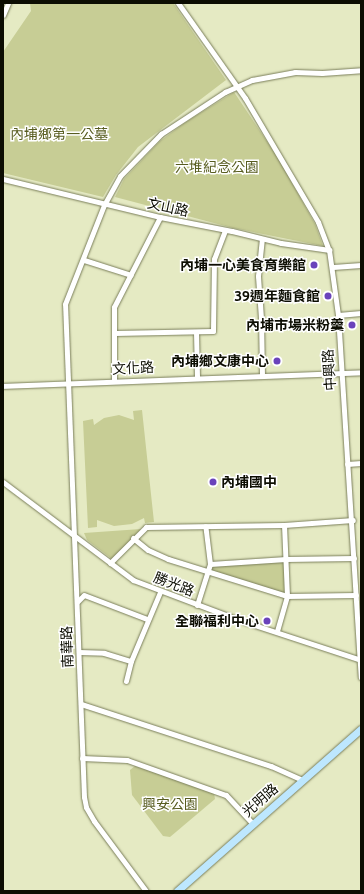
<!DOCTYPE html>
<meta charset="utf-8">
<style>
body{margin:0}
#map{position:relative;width:364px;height:894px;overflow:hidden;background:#e5eac3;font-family:Ubuntu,"Noto Sans TC",sans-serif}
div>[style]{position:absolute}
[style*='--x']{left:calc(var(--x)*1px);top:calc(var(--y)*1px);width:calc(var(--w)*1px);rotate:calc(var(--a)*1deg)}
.green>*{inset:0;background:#c7cd95}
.roads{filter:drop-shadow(0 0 1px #7a7e5a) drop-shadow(0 0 1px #7a7e5a)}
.minor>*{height:5px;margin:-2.5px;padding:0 2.5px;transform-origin:2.5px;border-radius:2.5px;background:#fff}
.major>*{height:7px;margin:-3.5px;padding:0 3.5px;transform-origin:3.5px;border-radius:3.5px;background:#bde7fe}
.dots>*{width:11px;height:11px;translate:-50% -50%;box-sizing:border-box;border:2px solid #fff;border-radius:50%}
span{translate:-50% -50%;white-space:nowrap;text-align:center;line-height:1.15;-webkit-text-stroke:3px #fff;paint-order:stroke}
.park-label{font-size:14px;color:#585d20}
.street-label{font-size:14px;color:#0c0d02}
.poi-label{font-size:14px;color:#0c0d02;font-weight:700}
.right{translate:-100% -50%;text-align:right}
.left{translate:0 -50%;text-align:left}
.frame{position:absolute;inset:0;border:4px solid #0c0d02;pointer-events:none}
</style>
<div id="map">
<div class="green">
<i style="clip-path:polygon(30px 3px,173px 3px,226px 80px,138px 147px,116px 175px,103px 197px,3px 173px,3px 52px,31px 11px)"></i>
<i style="clip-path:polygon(234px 92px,278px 158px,315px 224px,323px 246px,233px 228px,115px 197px,124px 179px,160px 141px,186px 122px)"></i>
<i style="clip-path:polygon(142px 410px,154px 522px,145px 523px,144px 518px,132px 524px,114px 526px,97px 520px,97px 527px,88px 528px,83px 421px,93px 419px,94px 425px,104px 418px,119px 415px,134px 420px,133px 411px)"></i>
<i style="clip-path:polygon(141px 529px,112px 559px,87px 540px,84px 533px)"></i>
<i style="clip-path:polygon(284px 560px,285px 595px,210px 571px,211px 566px)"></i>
<i style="clip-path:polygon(135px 766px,214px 793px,215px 799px,170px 837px,163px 836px,132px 795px,130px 770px)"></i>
</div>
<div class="roads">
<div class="minor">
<i style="--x:178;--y:3;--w:116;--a:54.8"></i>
<i style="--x:245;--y:98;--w:144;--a:59.5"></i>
<i style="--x:318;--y:222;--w:30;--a:69"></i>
<i style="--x:329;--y:250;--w:66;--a:82.1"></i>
<i style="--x:338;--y:315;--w:363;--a:86.4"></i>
<i style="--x:3;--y:15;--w:13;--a:-67"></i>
<i style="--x:3;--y:179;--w:162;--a:13.6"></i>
<i style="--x:160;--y:217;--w:73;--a:11"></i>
<i style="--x:232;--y:231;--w:50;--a:13.8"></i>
<i style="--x:281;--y:243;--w:49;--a:8.3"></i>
<i style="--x:84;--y:260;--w:49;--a:17.7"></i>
<i style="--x:333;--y:267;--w:28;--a:-4"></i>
<i style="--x:338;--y:315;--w:23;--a:-5"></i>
<i style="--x:196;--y:332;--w:45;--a:88.7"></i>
<i style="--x:115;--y:333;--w:98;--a:-1.2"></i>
<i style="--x:213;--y:331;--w:72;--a:-89.2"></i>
<i style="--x:214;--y:259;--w:30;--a:-69"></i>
<i style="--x:262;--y:375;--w:57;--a:-91"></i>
<i style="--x:261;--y:318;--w:42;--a:-94.1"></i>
<i style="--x:258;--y:276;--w:37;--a:-84"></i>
<i style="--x:114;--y:381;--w:74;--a:-90"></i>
<i style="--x:114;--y:307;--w:101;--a:-62.9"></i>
<i style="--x:3;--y:386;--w:358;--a:-2.2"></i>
<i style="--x:347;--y:464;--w:14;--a:-4"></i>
<i style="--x:3;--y:482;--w:163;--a:37"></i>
<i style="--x:133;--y:580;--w:110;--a:20.7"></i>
<i style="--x:236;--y:619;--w:132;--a:18.2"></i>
<i style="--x:133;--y:538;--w:19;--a:39"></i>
<i style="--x:148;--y:550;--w:22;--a:24"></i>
<i style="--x:168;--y:559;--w:125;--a:17.3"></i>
<i style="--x:287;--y:596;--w:69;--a:-0.8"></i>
<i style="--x:110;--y:563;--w:51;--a:-45"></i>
<i style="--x:146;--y:527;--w:138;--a:-0.8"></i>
<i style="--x:284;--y:525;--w:69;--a:-4.1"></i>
<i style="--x:210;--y:564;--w:76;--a:-3.8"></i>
<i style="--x:286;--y:559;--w:68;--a:-0.8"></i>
<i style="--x:78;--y:601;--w:8;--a:-45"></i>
<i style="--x:84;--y:595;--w:67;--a:20.9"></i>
<i style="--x:197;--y:605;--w:43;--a:-72.4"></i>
<i style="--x:210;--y:564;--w:38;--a:-97"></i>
<i style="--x:277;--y:631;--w:36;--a:-74"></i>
<i style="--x:287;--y:596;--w:71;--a:-92.4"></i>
<i style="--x:79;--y:652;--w:25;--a:2"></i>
<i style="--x:104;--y:653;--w:28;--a:17"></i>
<i style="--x:126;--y:681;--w:21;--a:-76"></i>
<i style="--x:131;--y:661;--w:75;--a:-67.2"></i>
<i style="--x:81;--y:704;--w:200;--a:18.1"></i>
<i style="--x:271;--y:766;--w:35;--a:24"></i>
<i style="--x:82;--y:758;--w:45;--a:2.5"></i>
<i style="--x:127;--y:760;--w:105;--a:19.5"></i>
<i style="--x:226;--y:795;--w:40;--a:47"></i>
<i style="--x:146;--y:891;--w:87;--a:-126.6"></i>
<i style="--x:94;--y:821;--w:16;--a:-120"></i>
<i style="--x:86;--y:807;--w:10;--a:-101"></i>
<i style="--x:84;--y:797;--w:493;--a:-92.2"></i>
<i style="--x:65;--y:304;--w:106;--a:-68.5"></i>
<i style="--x:104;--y:205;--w:33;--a:-61"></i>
<i style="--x:120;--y:176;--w:59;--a:-45.7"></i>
<i style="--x:161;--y:134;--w:77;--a:-33.3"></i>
<i style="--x:225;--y:92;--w:30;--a:-24"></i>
<i style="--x:252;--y:80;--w:44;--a:-10.5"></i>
<i style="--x:295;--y:72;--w:27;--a:2"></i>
<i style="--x:322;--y:73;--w:39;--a:-4"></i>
</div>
<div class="major">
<i style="--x:177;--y:891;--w:245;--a:-41.4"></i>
</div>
</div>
<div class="dots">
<i style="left:314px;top:265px;background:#6a43bb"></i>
<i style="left:328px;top:296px;background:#6a43bb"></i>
<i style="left:352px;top:325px;background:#6a43bb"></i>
<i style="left:277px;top:361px;background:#6a43bb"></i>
<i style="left:213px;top:482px;background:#6a43bb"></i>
<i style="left:267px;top:621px;background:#6a43bb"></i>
</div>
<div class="park-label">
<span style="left:59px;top:134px">內埔鄉第一公墓</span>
<span style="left:217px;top:167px">六堆紀念公園</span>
<span style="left:170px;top:804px">興安公園</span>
</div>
<div class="street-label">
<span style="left:168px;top:207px;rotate:12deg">文山路</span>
<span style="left:133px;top:368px;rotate:-3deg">文化路</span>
<span style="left:329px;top:370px;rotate:-94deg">中興路</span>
<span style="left:174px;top:584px;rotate:21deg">勝光路</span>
<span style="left:67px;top:647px;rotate:-92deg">南華路</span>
<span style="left:260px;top:800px;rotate:-41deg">光明路</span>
</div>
<div class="poi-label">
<span class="right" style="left:306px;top:265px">內埔一心美食育樂館</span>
<span class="right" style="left:320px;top:296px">39週年麵食館</span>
<span class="right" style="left:344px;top:325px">內埔市場米粉羹</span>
<span class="right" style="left:269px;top:361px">內埔鄉文康中心</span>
<span class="left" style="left:221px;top:482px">內埔國中</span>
<span class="right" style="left:259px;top:621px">全聯福利中心</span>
</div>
<div class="frame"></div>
</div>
